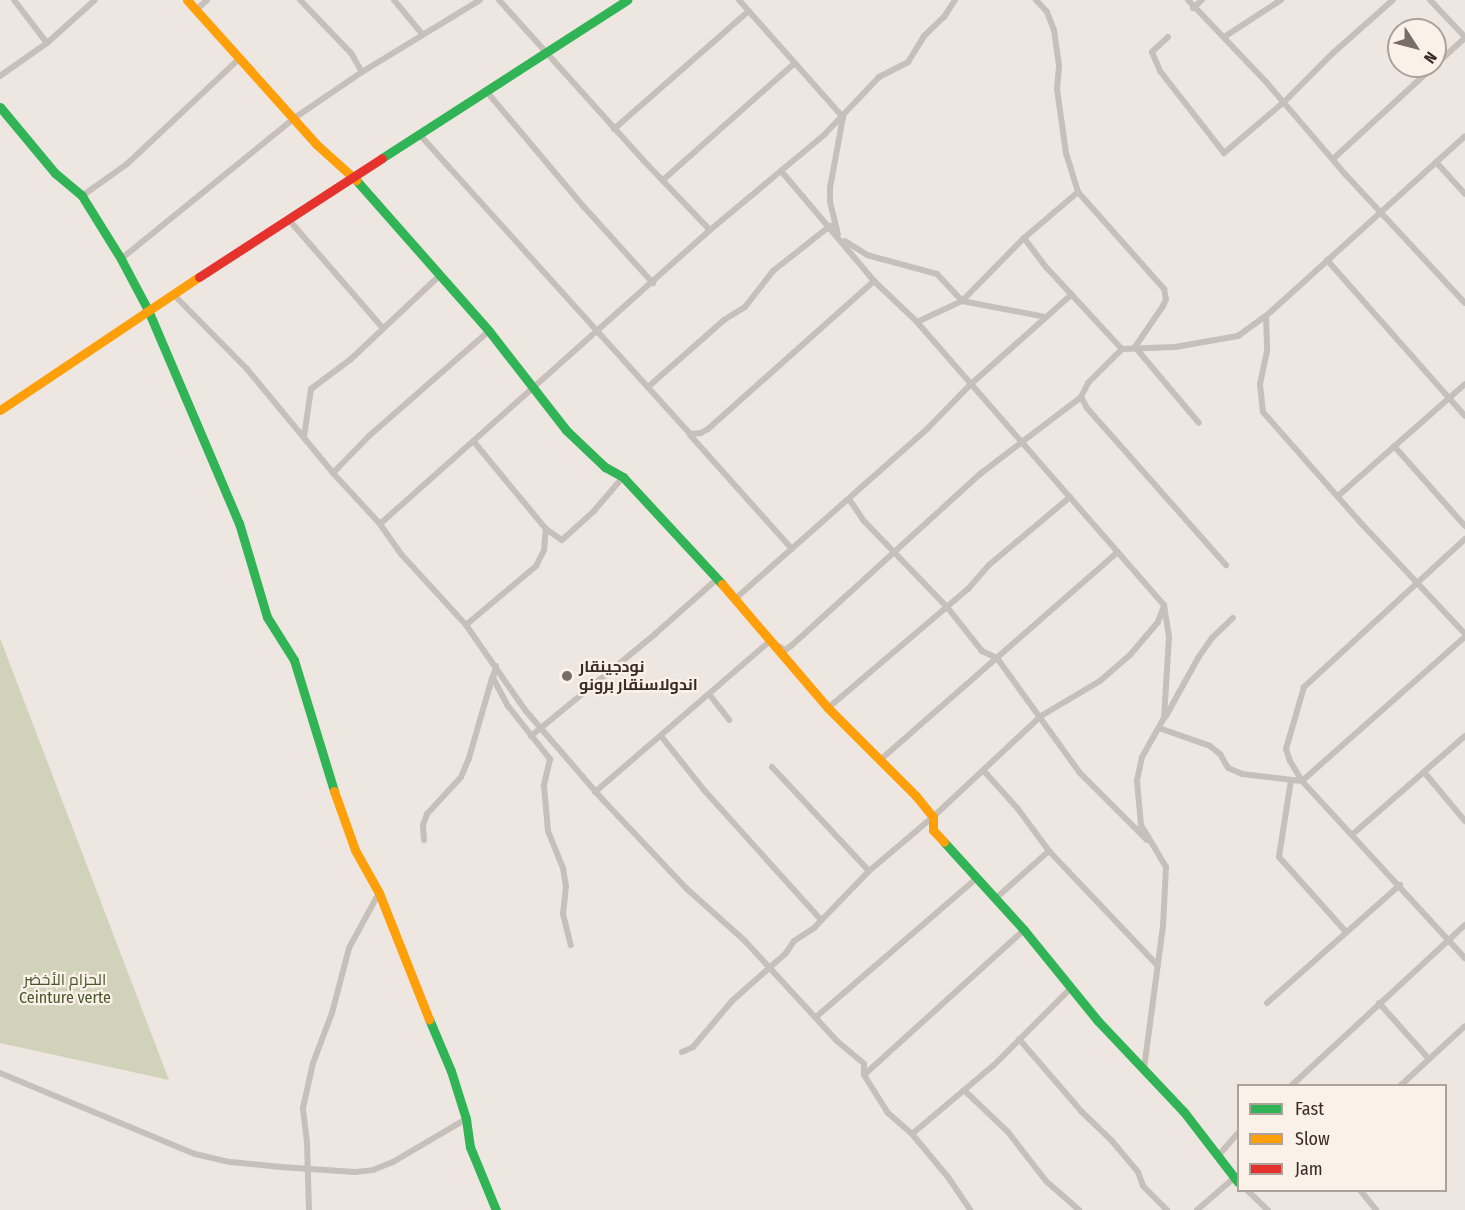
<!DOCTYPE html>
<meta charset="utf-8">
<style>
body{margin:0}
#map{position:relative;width:1465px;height:1210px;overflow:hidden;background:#eee7e1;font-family:"Fira Sans Condensed",Cairo,sans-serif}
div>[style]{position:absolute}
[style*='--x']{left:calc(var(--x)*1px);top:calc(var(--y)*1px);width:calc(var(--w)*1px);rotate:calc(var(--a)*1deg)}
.green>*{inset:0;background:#d0d3ba}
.street>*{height:6px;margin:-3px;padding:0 3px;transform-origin:3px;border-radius:3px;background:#c7bfba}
.fast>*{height:9px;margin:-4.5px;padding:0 4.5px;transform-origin:4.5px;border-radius:4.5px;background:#30b455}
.slow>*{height:9px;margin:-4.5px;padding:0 4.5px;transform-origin:4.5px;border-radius:4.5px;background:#ff9f0a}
.jam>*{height:9px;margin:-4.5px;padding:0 4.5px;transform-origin:4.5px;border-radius:4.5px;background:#e5322d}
.dots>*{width:16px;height:16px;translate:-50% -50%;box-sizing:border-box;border:3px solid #faf1e8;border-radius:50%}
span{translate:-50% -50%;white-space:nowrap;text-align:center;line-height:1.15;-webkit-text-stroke:4.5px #faf1e8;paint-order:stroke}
.poi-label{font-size:16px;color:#382c28;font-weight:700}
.left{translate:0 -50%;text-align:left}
.park-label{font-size:16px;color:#49572b}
.legend{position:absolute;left:1237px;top:1084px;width:210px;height:108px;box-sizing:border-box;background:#faf1e8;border:2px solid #aca29b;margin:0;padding:8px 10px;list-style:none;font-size:18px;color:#382c28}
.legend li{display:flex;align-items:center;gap:12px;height:30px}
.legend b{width:30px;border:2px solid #aca29b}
.north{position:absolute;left:1387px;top:18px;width:60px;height:60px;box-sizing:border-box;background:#faf1e8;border:2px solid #aca29b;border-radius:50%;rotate:126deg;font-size:16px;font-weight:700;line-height:24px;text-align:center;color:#382c28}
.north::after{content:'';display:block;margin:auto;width:21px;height:27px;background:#786d69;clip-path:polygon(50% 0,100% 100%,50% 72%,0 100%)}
</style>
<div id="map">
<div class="green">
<i style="clip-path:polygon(0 638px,169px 1080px,0 1043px)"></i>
</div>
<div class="street">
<i style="--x:14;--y:0;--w:54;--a:52.5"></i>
<i style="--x:300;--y:0;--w:74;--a:46.1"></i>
<i style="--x:351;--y:53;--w:22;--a:60"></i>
<i style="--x:394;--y:0;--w:45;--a:50.4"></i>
<i style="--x:499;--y:0;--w:215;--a:48"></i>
<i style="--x:643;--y:160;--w:97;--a:46.3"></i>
<i style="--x:739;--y:0;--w:157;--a:48.4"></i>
<i style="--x:843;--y:117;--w:72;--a:100.4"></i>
<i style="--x:830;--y:188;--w:14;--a:90"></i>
<i style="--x:830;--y:202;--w:33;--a:76"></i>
<i style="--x:1036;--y:0;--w:16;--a:47"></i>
<i style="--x:1047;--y:12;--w:19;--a:69"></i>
<i style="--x:1054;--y:30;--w:36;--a:82"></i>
<i style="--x:1059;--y:66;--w:23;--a:95"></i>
<i style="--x:1057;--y:89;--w:65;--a:82"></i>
<i style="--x:1066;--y:153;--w:41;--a:72.9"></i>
<i style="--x:1078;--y:192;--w:130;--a:48.4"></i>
<i style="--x:1164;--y:289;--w:10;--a:79"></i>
<i style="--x:1166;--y:299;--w:8;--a:113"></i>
<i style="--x:1163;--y:306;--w:50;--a:124.3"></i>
<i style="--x:1188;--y:0;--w:115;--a:46.4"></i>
<i style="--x:1267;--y:83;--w:120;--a:49.4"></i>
<i style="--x:1345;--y:174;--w:176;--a:47.1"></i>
<i style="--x:1430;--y:0;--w:51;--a:46.6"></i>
<i style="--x:1193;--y:8;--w:12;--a:-42"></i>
<i style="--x:196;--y:10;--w:15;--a:-42"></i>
<i style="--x:1168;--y:37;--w:22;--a:137"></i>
<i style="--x:1152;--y:52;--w:21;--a:67"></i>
<i style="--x:1160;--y:71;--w:104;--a:52"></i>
<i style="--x:1224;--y:153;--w:79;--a:-40.4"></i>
<i style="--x:1284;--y:102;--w:69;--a:-45"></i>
<i style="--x:1333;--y:53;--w:80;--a:-41.5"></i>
<i style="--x:1224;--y:37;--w:68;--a:-33"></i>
<i style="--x:1435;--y:65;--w:40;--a:-42"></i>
<i style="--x:0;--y:76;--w:57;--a:-35.1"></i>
<i style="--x:47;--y:43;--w:64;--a:-41.9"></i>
<i style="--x:487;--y:92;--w:150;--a:49.9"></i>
<i style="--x:584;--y:207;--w:103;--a:47.8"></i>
<i style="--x:614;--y:129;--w:179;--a:-41.2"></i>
<i style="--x:420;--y:135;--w:403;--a:47.9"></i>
<i style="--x:690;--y:434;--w:11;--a:-5"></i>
<i style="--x:701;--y:433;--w:8;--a:-30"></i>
<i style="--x:708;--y:429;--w:222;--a:-41.7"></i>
<i style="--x:1333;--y:159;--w:137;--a:-42.6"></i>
<i style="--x:1436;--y:162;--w:43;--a:47.8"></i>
<i style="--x:782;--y:172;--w:143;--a:49.8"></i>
<i style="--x:874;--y:281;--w:59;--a:43.6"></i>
<i style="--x:917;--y:322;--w:376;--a:48.9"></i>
<i style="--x:1164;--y:605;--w:32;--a:81"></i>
<i style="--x:1169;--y:637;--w:81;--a:93.5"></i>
<i style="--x:1164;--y:718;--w:45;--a:119.4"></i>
<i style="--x:1142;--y:757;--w:25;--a:102"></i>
<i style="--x:1137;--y:781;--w:44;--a:84.8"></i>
<i style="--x:1141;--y:825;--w:49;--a:59.2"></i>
<i style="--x:1166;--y:867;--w:59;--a:92.9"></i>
<i style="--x:1163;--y:926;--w:143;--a:97.6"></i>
<i style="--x:663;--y:180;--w:176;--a:-41.6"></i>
<i style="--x:82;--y:196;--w:55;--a:-35.4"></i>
<i style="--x:127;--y:164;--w:154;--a:-43.2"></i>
<i style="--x:289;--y:220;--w:143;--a:49"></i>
<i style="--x:1024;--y:238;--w:36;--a:53"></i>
<i style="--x:1046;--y:267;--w:112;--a:47.2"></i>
<i style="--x:845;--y:241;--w:26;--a:32"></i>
<i style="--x:867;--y:255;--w:73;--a:15.2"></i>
<i style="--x:937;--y:274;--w:37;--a:47"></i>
<i style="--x:962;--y:301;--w:86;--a:10.8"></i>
<i style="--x:121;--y:259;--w:222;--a:-39.1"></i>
<i style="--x:293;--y:119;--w:83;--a:-34.3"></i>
<i style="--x:362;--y:72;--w:138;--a:-31.4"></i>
<i style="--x:1327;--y:260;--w:208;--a:48.5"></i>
<i style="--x:173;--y:294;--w:105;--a:45.4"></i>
<i style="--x:247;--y:369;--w:135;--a:50.4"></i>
<i style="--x:333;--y:473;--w:69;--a:47.3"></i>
<i style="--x:380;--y:524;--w:37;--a:55"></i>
<i style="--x:401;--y:554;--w:96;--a:47.5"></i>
<i style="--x:466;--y:625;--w:103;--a:55.2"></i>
<i style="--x:525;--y:710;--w:119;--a:49.1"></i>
<i style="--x:603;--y:800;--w:122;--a:46.7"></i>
<i style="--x:687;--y:889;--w:78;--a:41.9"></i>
<i style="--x:745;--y:941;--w:136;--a:47.4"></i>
<i style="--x:837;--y:1041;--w:35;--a:40"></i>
<i style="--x:864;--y:1064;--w:11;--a:90"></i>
<i style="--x:864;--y:1075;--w:45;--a:57.7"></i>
<i style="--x:888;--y:1113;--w:32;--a:41"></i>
<i style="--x:912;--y:1134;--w:56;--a:50.1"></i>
<i style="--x:948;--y:1177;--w:40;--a:56"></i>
<i style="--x:1266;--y:316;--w:35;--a:88"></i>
<i style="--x:1267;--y:351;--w:34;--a:102"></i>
<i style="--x:1260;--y:384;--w:28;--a:84"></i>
<i style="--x:1263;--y:412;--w:145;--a:48.6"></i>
<i style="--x:1359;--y:521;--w:155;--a:46.8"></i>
<i style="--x:917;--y:322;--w:50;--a:-25"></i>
<i style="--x:962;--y:301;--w:88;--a:-45.5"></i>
<i style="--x:1024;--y:238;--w:71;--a:-40.4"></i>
<i style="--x:1135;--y:347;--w:99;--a:49.9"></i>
<i style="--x:648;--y:387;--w:101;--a:-41.4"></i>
<i style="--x:724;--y:320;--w:25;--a:-32"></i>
<i style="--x:745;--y:307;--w:46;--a:-52.1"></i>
<i style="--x:773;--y:271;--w:73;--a:-38.3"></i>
<i style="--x:1081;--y:397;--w:13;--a:61"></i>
<i style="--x:1087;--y:408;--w:210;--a:48.5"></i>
<i style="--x:690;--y:435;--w:153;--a:48.2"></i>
<i style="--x:304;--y:437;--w:49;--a:-81.7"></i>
<i style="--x:311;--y:389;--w:50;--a:-36.9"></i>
<i style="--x:351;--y:359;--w:121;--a:-43.3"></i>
<i style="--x:474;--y:442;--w:113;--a:50.4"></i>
<i style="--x:1394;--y:446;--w:107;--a:48.4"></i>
<i style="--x:333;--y:473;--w:52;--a:-45.8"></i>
<i style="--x:369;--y:436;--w:159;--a:-41.2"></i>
<i style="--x:1338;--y:496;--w:169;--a:-41.4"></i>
<i style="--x:849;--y:499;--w:27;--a:56"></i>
<i style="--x:864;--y:521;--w:120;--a:46"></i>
<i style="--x:947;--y:607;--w:56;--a:51.5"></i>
<i style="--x:982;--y:651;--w:17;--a:25"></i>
<i style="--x:997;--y:658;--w:142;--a:54.2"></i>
<i style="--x:1080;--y:773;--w:95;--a:45"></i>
<i style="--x:380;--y:524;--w:442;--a:-41.7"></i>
<i style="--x:710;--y:230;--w:148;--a:-39.8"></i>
<i style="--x:824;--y:135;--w:80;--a:-46.5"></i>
<i style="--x:879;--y:77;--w:33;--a:-27"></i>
<i style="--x:908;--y:62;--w:31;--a:-58"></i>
<i style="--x:924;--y:36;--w:28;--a:-44"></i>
<i style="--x:944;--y:17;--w:20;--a:-57"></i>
<i style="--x:1465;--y:539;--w:219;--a:137.4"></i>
<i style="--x:1304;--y:687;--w:65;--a:106.2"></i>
<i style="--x:1286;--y:749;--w:13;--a:72"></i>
<i style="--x:1290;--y:761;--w:23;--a:59"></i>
<i style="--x:1302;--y:781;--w:241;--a:47.4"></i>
<i style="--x:735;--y:599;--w:258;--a:-41.5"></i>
<i style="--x:928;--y:428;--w:62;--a:-45.7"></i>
<i style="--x:971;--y:384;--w:135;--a:-41.7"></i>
<i style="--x:466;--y:625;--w:92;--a:-40.1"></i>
<i style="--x:536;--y:566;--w:18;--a:-63"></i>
<i style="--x:544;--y:550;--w:21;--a:-85"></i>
<i style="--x:546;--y:529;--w:19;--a:35"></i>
<i style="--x:562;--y:540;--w:43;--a:-42.2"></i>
<i style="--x:594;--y:511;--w:45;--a:-49.5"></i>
<i style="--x:496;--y:666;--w:12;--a:104"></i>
<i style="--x:493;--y:678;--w:32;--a:62"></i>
<i style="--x:508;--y:706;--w:68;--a:51.6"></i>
<i style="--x:550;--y:759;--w:28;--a:103"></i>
<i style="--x:544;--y:786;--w:45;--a:84.9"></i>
<i style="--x:548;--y:831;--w:40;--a:68"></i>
<i style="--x:563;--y:868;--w:18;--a:81"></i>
<i style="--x:566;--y:886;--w:28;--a:96"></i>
<i style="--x:563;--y:914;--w:32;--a:76"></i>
<i style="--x:709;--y:694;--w:33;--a:52"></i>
<i style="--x:828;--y:708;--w:184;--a:-40.4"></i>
<i style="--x:968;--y:589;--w:32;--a:-49"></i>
<i style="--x:989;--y:565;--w:106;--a:-40"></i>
<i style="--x:1166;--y:716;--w:66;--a:-61.1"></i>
<i style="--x:1198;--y:658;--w:24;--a:-55"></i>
<i style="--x:1212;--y:638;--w:29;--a:-44"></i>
<i style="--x:1159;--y:728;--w:54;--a:19.4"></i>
<i style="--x:1210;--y:746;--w:13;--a:39"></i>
<i style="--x:1220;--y:754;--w:16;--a:60"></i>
<i style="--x:1228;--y:768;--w:15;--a:23"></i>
<i style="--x:1242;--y:774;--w:60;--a:6.7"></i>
<i style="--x:1302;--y:781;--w:217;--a:-41.5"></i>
<i style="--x:531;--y:736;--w:161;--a:-39.4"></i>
<i style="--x:655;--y:634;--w:81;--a:-41.5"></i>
<i style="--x:661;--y:736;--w:69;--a:51.5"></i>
<i style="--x:704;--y:790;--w:173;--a:48"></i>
<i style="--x:879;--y:761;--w:317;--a:-41.2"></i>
<i style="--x:772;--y:767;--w:142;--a:47"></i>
<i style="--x:984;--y:771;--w:51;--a:48.2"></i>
<i style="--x:1018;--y:809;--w:52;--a:53.6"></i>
<i style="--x:1049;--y:851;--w:158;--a:46.5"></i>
<i style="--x:1424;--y:772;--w:64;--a:50.1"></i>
<i style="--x:1291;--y:780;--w:78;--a:98.9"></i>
<i style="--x:1279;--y:857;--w:101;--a:48.2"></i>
<i style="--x:595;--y:792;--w:231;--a:-40.8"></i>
<i style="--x:770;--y:641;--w:17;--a:31"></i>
<i style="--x:785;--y:650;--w:7;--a:-34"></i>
<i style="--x:791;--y:646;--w:256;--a:-42.3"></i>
<i style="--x:980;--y:474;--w:127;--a:-37.3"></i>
<i style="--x:1081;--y:397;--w:16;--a:-63"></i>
<i style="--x:1088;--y:383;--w:48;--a:-45"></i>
<i style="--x:1122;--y:349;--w:53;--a:-2.2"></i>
<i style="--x:1175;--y:347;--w:64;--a:-9.9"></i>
<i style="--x:1238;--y:336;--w:34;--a:-36"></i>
<i style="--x:1266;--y:316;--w:268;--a:-42.1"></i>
<i style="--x:1353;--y:834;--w:149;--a:-41.2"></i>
<i style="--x:424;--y:840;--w:15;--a:-94"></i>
<i style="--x:423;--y:825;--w:12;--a:-70"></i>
<i style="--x:427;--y:814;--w:50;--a:-47.4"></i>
<i style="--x:461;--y:777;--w:21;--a:-67"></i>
<i style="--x:469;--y:758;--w:86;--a:-73.9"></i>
<i style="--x:996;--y:898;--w:71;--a:-41.6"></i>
<i style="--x:1267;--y:1003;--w:178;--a:-41.6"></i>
<i style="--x:1379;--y:1003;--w:75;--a:48.2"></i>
<i style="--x:816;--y:1017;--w:213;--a:-40.8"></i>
<i style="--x:1019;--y:1039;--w:96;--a:49.2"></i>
<i style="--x:1082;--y:1112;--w:42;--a:44"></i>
<i style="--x:1112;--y:1141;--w:40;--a:50"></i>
<i style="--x:1138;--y:1172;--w:15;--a:70"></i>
<i style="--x:1143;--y:1186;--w:34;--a:45"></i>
<i style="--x:682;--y:1052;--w:12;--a:-24"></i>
<i style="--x:693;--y:1047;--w:60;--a:-49.7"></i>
<i style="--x:732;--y:1001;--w:72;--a:-41.6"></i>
<i style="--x:786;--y:953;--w:14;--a:-56"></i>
<i style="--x:794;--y:941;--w:24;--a:-33"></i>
<i style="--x:814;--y:928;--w:79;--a:-46"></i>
<i style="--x:869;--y:871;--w:84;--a:-40.2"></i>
<i style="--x:933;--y:817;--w:148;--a:-43.1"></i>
<i style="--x:1041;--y:716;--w:69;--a:-30.7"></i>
<i style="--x:1100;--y:681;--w:40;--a:-41"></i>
<i style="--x:1130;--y:655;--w:43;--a:-49.7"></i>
<i style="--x:1158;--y:622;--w:15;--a:-70"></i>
<i style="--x:0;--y:1073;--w:211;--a:22.6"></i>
<i style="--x:195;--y:1154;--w:37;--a:13"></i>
<i style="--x:231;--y:1162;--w:50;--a:5.7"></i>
<i style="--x:281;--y:1167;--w:74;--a:3.9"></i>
<i style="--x:355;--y:1172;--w:18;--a:-6"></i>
<i style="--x:373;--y:1170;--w:22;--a:-22"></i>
<i style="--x:393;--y:1162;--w:85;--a:-30.5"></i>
<i style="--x:864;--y:1075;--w:216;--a:-42.2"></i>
<i style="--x:1291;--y:1086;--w:237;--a:-42.8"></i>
<i style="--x:1400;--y:1086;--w:88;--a:-42.7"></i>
<i style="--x:964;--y:1090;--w:61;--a:43.7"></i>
<i style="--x:1008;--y:1132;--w:62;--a:52.2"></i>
<i style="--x:1046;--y:1181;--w:44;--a:41.3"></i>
<i style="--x:912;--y:1134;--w:107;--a:-40.1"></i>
<i style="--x:994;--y:1065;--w:109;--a:-45"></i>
<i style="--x:1218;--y:1156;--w:30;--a:-49"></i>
<i style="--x:1247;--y:1190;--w:29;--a:44"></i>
<i style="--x:1360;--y:1190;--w:26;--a:51"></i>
<i style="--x:309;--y:1210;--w:68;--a:-91.7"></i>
<i style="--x:307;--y:1142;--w:34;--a:-97"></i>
<i style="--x:303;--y:1108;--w:46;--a:-77.5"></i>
<i style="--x:313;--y:1063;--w:53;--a:-69.2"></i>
<i style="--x:332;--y:1013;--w:67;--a:-75.3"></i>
<i style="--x:349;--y:948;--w:63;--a:-61.4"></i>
<i style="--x:1197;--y:1210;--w:49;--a:-40.9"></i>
</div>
<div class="fast">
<i style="--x:0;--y:107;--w:86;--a:50.2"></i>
<i style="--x:55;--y:173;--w:35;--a:40"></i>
<i style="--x:82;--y:196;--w:74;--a:58.2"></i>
<i style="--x:121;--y:259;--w:58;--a:62.1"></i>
<i style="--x:148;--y:310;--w:232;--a:66.9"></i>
<i style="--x:239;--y:523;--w:98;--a:73.4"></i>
<i style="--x:267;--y:617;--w:51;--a:57.9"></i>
<i style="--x:294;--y:660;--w:137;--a:73"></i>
<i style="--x:382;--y:158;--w:292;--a:-32.8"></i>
<i style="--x:356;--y:180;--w:201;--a:48.6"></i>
<i style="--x:489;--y:331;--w:125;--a:52.1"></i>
<i style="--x:566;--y:430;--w:54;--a:43.5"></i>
<i style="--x:605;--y:467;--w:21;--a:29"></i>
<i style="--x:623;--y:477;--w:146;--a:47.2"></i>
<i style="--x:944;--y:842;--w:119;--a:47.7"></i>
<i style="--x:1024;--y:930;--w:117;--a:50.9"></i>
<i style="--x:1098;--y:1021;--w:125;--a:46.6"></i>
<i style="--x:1184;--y:1112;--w:88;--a:52.4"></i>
<i style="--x:429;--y:1019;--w:56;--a:67.1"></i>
<i style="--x:451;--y:1071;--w:50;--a:72.6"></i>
<i style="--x:466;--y:1119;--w:28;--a:82"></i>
<i style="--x:470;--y:1147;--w:68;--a:67.6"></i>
</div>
<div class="slow">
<i style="--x:187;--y:0;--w:193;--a:48.1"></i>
<i style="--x:316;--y:144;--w:54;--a:42"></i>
<i style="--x:0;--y:410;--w:239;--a:-33.8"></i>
<i style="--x:722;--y:584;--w:163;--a:49.5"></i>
<i style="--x:828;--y:708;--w:124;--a:45"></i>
<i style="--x:916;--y:796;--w:27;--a:51"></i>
<i style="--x:933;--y:817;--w:13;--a:90"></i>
<i style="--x:933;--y:830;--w:16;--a:47"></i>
<i style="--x:334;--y:791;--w:63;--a:70.4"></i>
<i style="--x:355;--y:850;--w:49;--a:60.8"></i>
<i style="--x:379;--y:893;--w:136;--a:68.4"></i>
</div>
<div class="jam">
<i style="--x:199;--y:277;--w:218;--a:-33"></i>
</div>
<div class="dots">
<i style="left:567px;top:676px;background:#786d69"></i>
</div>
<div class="poi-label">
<span class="left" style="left:579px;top:676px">نودجينقار<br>اندولاسنقار برونو</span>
</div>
<div class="park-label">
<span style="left:65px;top:989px">الحزام الأخضر<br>Ceinture verte</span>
</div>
<ul class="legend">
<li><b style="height:8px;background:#30b455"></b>Fast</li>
<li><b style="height:8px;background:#ff9f0a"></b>Slow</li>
<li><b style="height:8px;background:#e5322d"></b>Jam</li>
</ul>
<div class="north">N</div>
</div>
